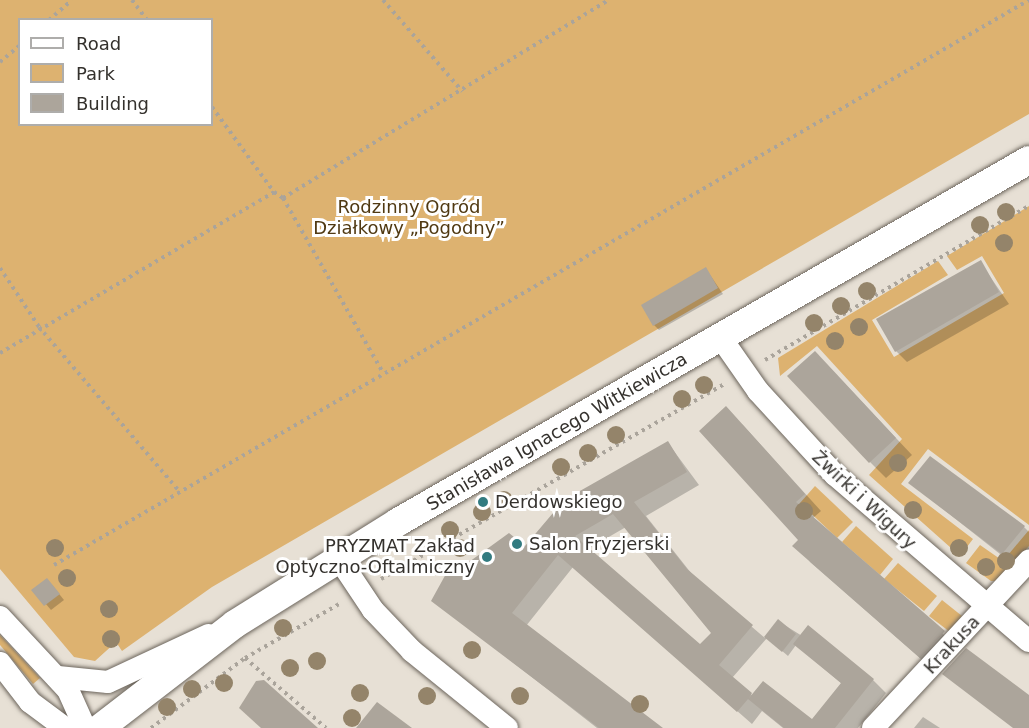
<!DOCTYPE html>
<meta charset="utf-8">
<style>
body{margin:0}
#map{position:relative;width:1029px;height:728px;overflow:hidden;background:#e7e0d5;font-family:"DejaVu Sans",sans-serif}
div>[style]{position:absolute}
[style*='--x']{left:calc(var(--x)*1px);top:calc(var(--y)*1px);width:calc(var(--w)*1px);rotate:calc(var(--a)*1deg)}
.green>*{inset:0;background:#ddb270}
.shadow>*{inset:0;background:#0003}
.building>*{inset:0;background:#aca59b}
.path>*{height:4px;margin-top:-2px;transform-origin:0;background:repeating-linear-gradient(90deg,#aaa49b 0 3px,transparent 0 7.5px)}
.roads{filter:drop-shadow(0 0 2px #6c655c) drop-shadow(0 0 2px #6c655c)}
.minor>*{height:22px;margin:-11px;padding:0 11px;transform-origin:11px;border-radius:11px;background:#fff}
.tertiary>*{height:28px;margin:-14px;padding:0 14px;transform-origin:14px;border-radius:14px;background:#fff}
.trees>*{width:18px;height:18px;margin:-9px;border-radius:50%;background:#94846a}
.dots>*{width:16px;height:16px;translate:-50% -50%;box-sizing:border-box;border:3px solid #fff;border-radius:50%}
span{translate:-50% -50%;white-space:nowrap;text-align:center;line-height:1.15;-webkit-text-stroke:6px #fff;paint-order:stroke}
.park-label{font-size:18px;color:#503912}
.street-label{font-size:18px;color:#34312d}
.poi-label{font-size:18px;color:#34312d}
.left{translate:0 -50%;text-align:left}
.right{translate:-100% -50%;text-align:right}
.legend{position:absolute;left:18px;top:18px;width:195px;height:108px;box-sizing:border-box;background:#fff;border:2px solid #aeadab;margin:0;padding:8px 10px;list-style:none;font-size:18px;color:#34312d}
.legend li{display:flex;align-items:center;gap:12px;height:30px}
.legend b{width:30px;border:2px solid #aeadab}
</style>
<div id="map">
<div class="green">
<i style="clip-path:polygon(evenodd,0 0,1029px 0,1029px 114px,212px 587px,122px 651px,116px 642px,95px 661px,74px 657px,0 569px,0 0,20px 20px,212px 20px,212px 124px,20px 124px,20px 20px)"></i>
<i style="clip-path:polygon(1029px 206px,1029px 525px,928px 449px,901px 484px,973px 539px,960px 556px,869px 475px,902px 439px,817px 346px,780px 376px,778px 358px,938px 261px,948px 275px,872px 320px,894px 357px,1004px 293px,982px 256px,957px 270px,947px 256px)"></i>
<i style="clip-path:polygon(815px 486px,853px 522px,837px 538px,800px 503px)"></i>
<i style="clip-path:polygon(856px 526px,893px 559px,880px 575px,842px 542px)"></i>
<i style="clip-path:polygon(1029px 530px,1029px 546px,999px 581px,991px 581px,966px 563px,980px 545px,1003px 561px)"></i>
<i style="clip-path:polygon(898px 563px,937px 596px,924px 611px,884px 579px)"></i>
<i style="clip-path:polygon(942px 600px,962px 616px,950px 632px,929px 616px)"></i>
<i style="clip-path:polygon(0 635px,40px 678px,33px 684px,0 645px)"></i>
</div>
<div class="shadow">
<i style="clip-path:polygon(980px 262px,1009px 304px,907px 362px,896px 351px)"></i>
<i style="clip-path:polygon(706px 269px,723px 294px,659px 330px,654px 325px)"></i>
<i style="clip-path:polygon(831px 369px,912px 455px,886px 478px,870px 462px)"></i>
<i style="clip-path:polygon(742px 424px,821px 511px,812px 519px,960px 649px,937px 673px,810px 562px)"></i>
<i style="clip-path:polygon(evenodd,668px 443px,699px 485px,646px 516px,695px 578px,765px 638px,778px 621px,873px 680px,886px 693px,858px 728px,783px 728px,762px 711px,752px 724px,573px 567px,526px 626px,661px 728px,597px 728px,433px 600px,447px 574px,451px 577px,525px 548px,668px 443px,626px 527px,713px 634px,700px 646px,588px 549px,626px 527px,668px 443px,767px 638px,788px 656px,796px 645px,842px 684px,812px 721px,753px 696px,732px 678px,767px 638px)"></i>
<i style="clip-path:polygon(910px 483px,1024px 527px,1029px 532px,1029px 557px,1019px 569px)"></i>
<i style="clip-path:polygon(52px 585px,64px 600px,51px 610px,34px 590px)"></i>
<i style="clip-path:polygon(944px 674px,1029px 697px,1029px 728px,1014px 728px)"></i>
<i style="clip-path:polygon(923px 717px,940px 728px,914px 728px)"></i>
</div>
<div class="building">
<i style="clip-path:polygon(981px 260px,999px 292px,895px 352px,876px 319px)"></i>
<i style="clip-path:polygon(706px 267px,718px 288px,653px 326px,641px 305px)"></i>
<i style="clip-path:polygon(815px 351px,896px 438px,869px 463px,787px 376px)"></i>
<i style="clip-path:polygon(726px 406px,805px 494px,796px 502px,945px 631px,920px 658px,792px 546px,798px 540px,699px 431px)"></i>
<i style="clip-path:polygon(evenodd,668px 441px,687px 472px,634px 502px,687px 569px,753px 625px,719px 665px,752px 693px,749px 698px,763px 681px,812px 719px,841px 683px,793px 644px,808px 625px,874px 679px,835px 728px,784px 728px,748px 699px,737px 712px,558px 555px,512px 613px,663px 728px,599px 728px,431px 601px,447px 572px,451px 575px,509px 533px,525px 546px,564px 500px,668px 441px,613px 514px,711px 633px,700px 644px,575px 536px,613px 514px)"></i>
<i style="clip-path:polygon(930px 456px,1025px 526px,1002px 554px,908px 483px)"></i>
<i style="clip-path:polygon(47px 578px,60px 594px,44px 606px,31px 590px)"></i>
<i style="clip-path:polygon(778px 619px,796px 634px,782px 652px,764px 637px)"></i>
<i style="clip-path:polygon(966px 648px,1029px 695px,1029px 728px,1013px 728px,942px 674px)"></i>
<i style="clip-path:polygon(264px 680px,318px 728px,261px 728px,239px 708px,256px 681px)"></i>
<i style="clip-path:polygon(377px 702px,412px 728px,356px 728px)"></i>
</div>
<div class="path">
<i style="--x:132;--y:0;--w:25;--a:53"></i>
<i style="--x:383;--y:0;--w:121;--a:49"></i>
<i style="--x:49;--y:20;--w:30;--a:-41"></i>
<i style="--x:0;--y:62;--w:26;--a:-40"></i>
<i style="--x:212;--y:107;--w:105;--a:53.9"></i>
<i style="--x:283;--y:198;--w:199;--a:60.2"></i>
<i style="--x:0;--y:268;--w:71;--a:56.5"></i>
<i style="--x:39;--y:327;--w:216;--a:49.5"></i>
<i style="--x:0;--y:353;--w:318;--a:-30.4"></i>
<i style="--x:274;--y:192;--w:11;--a:34"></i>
<i style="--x:283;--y:198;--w:381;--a:-31.3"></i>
<i style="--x:765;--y:360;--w:306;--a:-30.3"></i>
<i style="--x:54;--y:565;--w:1127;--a:-30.09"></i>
<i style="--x:381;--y:579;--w:395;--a:-29.6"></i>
<i style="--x:245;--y:658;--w:107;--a:40.8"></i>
<i style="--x:151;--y:728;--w:117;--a:-36.7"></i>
<i style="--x:245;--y:658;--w:111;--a:-29.8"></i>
</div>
<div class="roads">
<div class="minor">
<i style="--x:721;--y:338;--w:65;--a:55.1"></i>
<i style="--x:758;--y:391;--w:114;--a:47.5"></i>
<i style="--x:835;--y:475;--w:255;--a:40.6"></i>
<i style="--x:339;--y:559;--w:61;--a:56.3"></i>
<i style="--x:373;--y:610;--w:57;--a:46.4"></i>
<i style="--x:412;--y:651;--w:122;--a:39"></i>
<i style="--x:0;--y:617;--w:100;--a:47"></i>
<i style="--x:68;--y:690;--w:42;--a:65.9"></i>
<i style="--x:0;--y:663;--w:49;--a:52.4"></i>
<i style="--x:30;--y:702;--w:44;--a:36.6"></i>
<i style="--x:58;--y:677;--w:50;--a:5.7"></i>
<i style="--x:108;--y:682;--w:111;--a:-25"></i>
<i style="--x:873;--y:728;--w:229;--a:-47"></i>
</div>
<div class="tertiary">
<i style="--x:100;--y:728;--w:170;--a:-37.6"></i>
<i style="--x:235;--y:624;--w:192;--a:-32"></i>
<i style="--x:398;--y:522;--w:727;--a:-29.84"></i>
</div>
</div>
<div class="trees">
<i style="left:1006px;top:212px"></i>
<i style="left:980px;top:225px"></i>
<i style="left:1004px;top:243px"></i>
<i style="left:867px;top:291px"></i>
<i style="left:841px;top:306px"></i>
<i style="left:814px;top:323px"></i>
<i style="left:859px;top:327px"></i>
<i style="left:835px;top:341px"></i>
<i style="left:704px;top:385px"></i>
<i style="left:682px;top:399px"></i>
<i style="left:616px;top:435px"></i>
<i style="left:588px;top:453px"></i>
<i style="left:898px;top:463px"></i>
<i style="left:561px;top:467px"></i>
<i style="left:504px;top:500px"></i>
<i style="left:913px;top:510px"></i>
<i style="left:804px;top:511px"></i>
<i style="left:482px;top:512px"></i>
<i style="left:450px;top:530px"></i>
<i style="left:55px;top:548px"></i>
<i style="left:460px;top:548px"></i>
<i style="left:959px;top:548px"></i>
<i style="left:1006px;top:561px"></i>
<i style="left:986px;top:567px"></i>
<i style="left:67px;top:578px"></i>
<i style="left:109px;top:609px"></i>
<i style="left:283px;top:628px"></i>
<i style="left:111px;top:639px"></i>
<i style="left:472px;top:650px"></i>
<i style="left:317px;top:661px"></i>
<i style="left:290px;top:668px"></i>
<i style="left:224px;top:683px"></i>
<i style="left:192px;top:689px"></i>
<i style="left:360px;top:693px"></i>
<i style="left:427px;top:696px"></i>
<i style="left:520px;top:696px"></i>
<i style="left:640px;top:704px"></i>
<i style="left:167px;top:707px"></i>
<i style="left:352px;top:718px"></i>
</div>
<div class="dots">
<i style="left:483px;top:502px;background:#327b80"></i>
<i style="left:517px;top:544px;background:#327b80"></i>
<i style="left:487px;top:557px;background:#327b80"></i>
</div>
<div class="park-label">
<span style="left:409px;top:218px">Rodzinny Ogród<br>Działkowy „Pogodny”</span>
</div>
<div class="street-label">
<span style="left:557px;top:432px;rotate:-30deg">Stanisława Ignacego Witkiewicza</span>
<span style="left:864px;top:500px;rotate:43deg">Żwirki i Wigury</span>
<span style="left:952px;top:645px;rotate:-47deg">Krakusa</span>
</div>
<div class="poi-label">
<span class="left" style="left:495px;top:502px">Derdowskiego</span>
<span class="left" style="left:529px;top:544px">Salon Fryzjerski</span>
<span class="right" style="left:475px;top:557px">PRYZMAT Zakład<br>Optyczno-Oftalmiczny</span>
</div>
<ul class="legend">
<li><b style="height:8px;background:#fff"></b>Road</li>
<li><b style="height:16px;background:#ddb270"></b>Park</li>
<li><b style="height:16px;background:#aca59b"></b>Building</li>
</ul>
</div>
